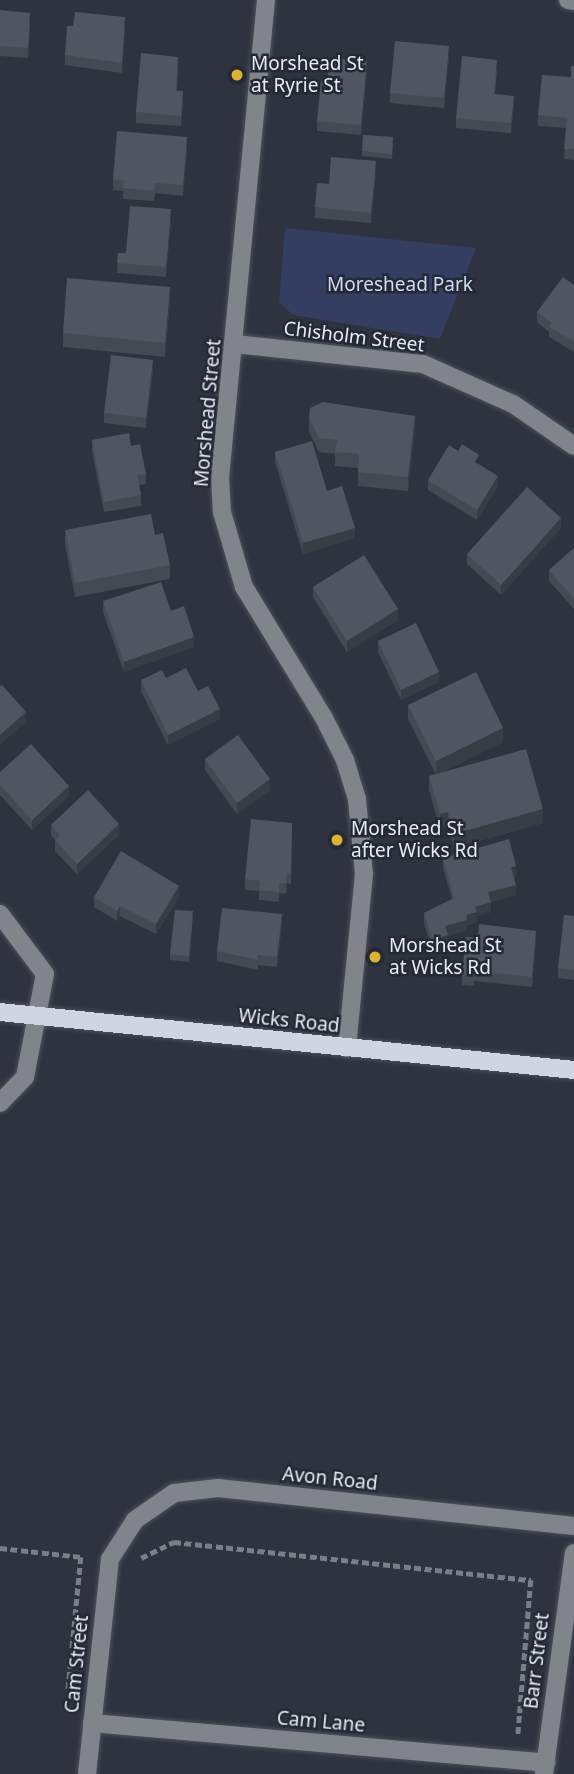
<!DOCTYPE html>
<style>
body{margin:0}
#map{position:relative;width:574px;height:1774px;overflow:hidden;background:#2f333f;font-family:"Noto Sans",sans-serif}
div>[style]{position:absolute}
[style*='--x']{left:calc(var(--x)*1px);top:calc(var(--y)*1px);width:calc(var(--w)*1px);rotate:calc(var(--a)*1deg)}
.green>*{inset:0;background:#333e61}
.path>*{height:4.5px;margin-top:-2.25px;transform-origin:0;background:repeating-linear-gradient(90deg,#7a7e88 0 7px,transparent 0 10.5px)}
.roads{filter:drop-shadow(0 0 2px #4d505c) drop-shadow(0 0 2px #4d505c)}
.minor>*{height:18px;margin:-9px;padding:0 9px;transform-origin:9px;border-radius:9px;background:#82848b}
.major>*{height:18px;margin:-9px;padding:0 9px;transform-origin:9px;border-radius:9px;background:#d0d5e2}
.wall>*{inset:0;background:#454954}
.shaded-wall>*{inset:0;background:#383c45}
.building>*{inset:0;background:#505562}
.dots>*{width:19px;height:19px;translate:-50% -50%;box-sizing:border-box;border:4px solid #252935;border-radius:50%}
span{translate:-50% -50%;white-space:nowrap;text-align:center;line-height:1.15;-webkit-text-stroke:5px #252935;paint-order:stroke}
.poi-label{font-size:19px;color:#e8ebf3}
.left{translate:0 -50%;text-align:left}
.park-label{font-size:19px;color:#ced9f6}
.street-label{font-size:19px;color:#e8ebf3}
</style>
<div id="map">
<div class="green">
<i style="clip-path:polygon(285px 228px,476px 248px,440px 339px,293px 315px,279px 302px)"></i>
</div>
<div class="path">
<i style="--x:0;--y:1548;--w:81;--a:6.3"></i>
<i style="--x:81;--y:1557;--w:135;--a:95.5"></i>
<i style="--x:141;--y:1558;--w:37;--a:-26"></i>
<i style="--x:174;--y:1542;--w:359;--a:6.1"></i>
<i style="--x:531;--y:1580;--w:156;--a:94.8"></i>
</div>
<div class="roads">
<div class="minor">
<i style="--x:266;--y:0;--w:478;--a:95.5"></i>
<i style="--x:220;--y:476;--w:36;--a:87"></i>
<i style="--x:222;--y:512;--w:78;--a:73.7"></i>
<i style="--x:244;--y:587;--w:153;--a:58.6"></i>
<i style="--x:324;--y:718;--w:47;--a:63.4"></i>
<i style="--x:345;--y:760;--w:41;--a:72.9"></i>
<i style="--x:357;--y:799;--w:75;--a:84.7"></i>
<i style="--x:364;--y:874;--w:175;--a:95.6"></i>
<i style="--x:568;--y:0;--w:6;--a:9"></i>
<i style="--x:235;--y:344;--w:189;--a:6.1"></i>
<i style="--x:423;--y:364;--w:98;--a:24"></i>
<i style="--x:513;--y:404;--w:74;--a:34.5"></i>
<i style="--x:0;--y:914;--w:75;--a:53.1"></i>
<i style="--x:45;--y:974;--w:105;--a:101"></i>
<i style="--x:25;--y:1077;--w:36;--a:134"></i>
<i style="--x:92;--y:1723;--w:456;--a:5"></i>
<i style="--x:87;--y:1774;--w:216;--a:-83.9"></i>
<i style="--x:110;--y:1559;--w:46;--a:-57.3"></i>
<i style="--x:135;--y:1520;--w:47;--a:-34.7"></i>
<i style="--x:174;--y:1493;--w:44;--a:-6.5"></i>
<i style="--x:218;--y:1488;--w:358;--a:6.1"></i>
<i style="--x:544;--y:1774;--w:223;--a:-82.3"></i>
</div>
<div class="major">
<i style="--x:0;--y:1012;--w:577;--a:5.77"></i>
</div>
</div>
<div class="wall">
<i style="clip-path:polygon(0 10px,30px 23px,28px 58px,0 56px)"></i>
<i style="clip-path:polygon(125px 27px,122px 73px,65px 65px,65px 55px)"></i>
<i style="clip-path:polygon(449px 57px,444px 108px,390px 103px,390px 93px)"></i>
<i style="clip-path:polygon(574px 66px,574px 160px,564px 159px,566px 128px,538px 126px,538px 115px,571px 77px)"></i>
<i style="clip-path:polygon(178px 67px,177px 91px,183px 102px,181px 126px,136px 123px,136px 112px)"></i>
<i style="clip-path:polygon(497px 70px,495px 94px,514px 106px,511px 133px,456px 128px,456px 118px)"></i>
<i style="clip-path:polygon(367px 71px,361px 135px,317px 131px,317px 121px)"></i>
<i style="clip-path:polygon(393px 143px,392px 159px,362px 156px,362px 151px)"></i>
<i style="clip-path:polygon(187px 148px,183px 196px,155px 193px,154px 201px,123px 199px,123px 191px,113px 190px,113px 179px)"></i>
<i style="clip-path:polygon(376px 171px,371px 223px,315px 218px,315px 207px)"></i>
<i style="clip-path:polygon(171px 220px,166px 277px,117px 273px,118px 253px,126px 253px)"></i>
<i style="clip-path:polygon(574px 285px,574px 352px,549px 337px,549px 332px,537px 322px,537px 312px)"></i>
<i style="clip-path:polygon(170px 301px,165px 357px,63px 347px,63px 333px)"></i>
<i style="clip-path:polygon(153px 371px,146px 428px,104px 423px,104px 413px)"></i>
<i style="clip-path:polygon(309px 418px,415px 430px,408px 491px,358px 486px,358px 468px,335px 466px,335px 454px,319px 452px,309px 432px)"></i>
<i style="clip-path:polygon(92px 440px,131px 446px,146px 474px,146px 484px,139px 485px,141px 495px,141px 506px,104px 512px,92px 451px)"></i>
<i style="clip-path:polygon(275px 452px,327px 491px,355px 538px,303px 554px,275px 462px)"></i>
<i style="clip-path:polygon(479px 464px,498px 486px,477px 520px,428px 490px,428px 480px)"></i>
<i style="clip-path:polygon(561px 528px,501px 595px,467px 564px,467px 554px)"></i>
<i style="clip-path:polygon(65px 530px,170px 565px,170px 579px,75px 597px,65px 544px)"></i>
<i style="clip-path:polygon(574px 548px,574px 609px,549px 581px,549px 570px)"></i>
<i style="clip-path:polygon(313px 587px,398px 620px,347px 652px,313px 597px)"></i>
<i style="clip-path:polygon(103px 601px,171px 611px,194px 647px,124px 672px,103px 612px)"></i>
<i style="clip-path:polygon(378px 641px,439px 682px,401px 700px,378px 652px)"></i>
<i style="clip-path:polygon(166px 678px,198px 691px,220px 719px,168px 745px,141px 691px,141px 680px)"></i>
<i style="clip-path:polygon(408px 705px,503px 742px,438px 774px,543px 823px,454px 848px,448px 826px,440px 829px,429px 790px,429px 776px,436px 775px,408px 719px)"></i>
<i style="clip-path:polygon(205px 759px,270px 790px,237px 814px,205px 770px)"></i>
<i style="clip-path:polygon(0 772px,69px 796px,32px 830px,0 795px)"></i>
<i style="clip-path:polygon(292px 823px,291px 884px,287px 883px,286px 894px,279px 893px,279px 902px,259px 900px,259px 891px,245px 890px,245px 879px)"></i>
<i style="clip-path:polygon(51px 825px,119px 835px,77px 874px,55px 851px,55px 840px,51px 835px)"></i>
<i style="clip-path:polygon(443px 858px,516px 877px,514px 877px,516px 895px,491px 902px,491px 912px,477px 916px,477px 922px,467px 925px,467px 930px,448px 936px,448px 945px,432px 950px,424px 923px,424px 913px,452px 899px,443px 868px)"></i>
<i style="clip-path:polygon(94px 897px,179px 897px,156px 934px,120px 916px,117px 921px,94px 907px)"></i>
<i style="clip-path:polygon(574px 916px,574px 980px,558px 978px,558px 968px)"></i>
<i style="clip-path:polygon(193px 917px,189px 962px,170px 960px,170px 954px)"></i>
<i style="clip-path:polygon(282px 924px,277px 967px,258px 965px,258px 970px,217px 961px,217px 951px)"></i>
<i style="clip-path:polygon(478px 938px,536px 941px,532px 987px,474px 981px,474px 986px,462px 985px,462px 974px)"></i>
</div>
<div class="shaded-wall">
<i style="clip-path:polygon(125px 17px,125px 27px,122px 73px,122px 63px)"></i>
<i style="clip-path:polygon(449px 46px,449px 57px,444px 108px,444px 98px)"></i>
<i style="clip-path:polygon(367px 61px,367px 71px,361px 135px,361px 125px)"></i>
<i style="clip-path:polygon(514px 96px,514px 106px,511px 133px,511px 123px)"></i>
<i style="clip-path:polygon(187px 137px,187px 148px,183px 196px,183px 185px)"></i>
<i style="clip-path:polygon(376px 161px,376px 171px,371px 223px,371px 213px)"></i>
<i style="clip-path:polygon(171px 209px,171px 220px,166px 277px,166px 267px)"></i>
<i style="clip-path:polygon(170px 287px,170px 301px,165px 357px,165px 343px)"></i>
<i style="clip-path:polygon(153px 360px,153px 371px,146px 428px,146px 418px)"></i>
<i style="clip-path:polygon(415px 416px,415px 430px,408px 491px,408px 477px)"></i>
<i style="clip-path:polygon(498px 476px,498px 486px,477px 520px,477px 510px)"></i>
<i style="clip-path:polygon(561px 518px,561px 528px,501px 595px,501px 585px)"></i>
<i style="clip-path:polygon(355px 528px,355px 538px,303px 554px,303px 543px)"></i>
<i style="clip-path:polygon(398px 609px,398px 620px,347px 652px,347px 641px)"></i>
<i style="clip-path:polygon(194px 637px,194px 647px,124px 672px,124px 662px)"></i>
<i style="clip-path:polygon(439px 672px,439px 682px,401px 700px,401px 690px)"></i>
<i style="clip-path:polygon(220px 709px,220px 719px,168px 745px,168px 735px)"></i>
<i style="clip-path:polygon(26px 712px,26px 722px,0 745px,0 735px)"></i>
<i style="clip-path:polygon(503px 728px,503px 742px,436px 775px,436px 761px)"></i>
<i style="clip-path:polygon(270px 779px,270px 790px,237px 814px,237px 803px)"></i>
<i style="clip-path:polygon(69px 786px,69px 796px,32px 830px,32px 820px)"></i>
<i style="clip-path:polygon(543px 809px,543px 823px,454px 848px,454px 834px)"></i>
<i style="clip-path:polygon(448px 812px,448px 826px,440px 829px,440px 814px)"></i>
<i style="clip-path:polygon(119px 824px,119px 835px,77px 874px,77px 864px)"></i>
<i style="clip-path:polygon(516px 866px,516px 877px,511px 878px,511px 868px)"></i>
<i style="clip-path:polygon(516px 885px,516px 895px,488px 903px,488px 892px)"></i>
<i style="clip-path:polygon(179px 886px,179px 897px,156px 934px,156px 924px)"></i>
<i style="clip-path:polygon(491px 902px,491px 912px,477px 916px,477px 922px,467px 925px,467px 930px,448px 936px,448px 945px,432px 950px,432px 940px,445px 926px,466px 915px,475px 907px)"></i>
<i style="clip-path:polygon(120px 906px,120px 916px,117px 921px,117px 911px)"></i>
<i style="clip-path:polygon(282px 914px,282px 924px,277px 967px,277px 957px)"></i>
<i style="clip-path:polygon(536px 931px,536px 941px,532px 987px,532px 977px)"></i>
</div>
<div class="building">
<i style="clip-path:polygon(0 10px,30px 13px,28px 48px,0 46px)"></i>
<i style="clip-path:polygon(75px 12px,125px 17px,122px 63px,65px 55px,67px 26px,73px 26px)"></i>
<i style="clip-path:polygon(395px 41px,449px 46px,444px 98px,390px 93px)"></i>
<i style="clip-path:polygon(141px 53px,178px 57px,176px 91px,183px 91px,181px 116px,136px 112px)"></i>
<i style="clip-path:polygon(462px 56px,497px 60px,494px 94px,514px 96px,511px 123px,456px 118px)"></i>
<i style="clip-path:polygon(330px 58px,367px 61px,361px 125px,317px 121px,321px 81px,327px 82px)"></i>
<i style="clip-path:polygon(571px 66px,574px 66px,574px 149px,564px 149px,567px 118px,538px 115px,542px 75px,571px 77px)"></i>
<i style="clip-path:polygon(117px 131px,187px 137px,183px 185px,155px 183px,154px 191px,123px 188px,124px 181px,113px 179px)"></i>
<i style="clip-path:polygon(363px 135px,393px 137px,392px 154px,362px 151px)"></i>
<i style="clip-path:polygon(331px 157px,376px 161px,371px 213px,315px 207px,317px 183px,329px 184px)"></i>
<i style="clip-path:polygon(130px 206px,171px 209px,166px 267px,117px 263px,118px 253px,126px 253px)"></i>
<i style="clip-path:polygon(563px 277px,574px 285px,574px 341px,549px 327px,552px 323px,537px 312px)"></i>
<i style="clip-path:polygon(67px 278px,170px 287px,165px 343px,63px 333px)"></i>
<i style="clip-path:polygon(111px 355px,153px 360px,146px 418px,104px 413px)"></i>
<i style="clip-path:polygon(323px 402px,415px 416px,408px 477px,358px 472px,359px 454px,335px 452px,337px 440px,319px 438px,309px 418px,310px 408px)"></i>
<i style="clip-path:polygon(129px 433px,131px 446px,140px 444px,146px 474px,137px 475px,141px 495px,104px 502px,92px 440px)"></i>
<i style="clip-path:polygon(312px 441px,327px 491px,342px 486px,355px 528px,303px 543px,275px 452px)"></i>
<i style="clip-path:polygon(462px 444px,479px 455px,475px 462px,498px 476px,477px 510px,428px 480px,449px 445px,458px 451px)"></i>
<i style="clip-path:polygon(527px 487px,561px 518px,501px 585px,467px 554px)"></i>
<i style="clip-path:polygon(151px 514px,155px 535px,163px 533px,170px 565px,75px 583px,65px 530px)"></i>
<i style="clip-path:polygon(574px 548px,574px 599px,549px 570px)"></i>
<i style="clip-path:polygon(364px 555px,398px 609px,347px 641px,313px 587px)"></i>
<i style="clip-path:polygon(161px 582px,171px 611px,184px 606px,194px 637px,124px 662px,103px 601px)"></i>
<i style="clip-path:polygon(416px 623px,439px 672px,401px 690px,378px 641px)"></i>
<i style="clip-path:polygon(186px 668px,198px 691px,208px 686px,220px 709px,168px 735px,141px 680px,162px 670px,166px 678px)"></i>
<i style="clip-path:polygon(476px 672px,503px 728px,436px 761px,408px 705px)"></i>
<i style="clip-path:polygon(2px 685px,26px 712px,0 735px,0 686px)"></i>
<i style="clip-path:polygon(238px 735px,270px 779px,237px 803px,205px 759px)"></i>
<i style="clip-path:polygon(31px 744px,69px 786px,32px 820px,0 785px,0 772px)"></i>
<i style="clip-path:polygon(526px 749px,543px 809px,454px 834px,448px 812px,440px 814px,429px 776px)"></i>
<i style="clip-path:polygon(88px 790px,119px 824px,77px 864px,55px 840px,60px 835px,51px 825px)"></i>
<i style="clip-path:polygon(251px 819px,292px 823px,291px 874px,287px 873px,286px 883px,279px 883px,279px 892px,259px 890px,260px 881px,245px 879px)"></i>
<i style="clip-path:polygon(509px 839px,516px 866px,511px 868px,516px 885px,488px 892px,491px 902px,475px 907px,477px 912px,466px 915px,467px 920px,445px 926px,448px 935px,432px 940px,424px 913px,454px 898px,443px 858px)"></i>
<i style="clip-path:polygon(121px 851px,179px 886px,156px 924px,120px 906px,117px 911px,94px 897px)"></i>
<i style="clip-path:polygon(222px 908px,282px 914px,277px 957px,258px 955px,258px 960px,217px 951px)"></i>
<i style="clip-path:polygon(175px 910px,193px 911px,189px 956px,170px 954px)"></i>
<i style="clip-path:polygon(564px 915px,574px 916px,574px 970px,558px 968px)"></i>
<i style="clip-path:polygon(479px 924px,536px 931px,532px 977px,474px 971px,474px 976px,462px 974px,466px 937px,478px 938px)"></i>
</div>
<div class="dots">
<i style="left:237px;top:75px;background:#dcb233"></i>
<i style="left:337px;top:840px;background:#dcb233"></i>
<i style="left:375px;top:957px;background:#dcb233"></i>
</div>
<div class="poi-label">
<span class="left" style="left:251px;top:75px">Morshead St<br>at Ryrie St</span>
<span class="left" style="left:351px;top:840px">Morshead St<br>after Wicks Rd</span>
<span class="left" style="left:389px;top:957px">Morshead St<br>at Wicks Rd</span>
</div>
<div class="park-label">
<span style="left:400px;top:285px">Moreshead Park</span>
</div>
<div class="street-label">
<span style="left:354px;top:337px;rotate:7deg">Chisholm Street</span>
<span style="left:208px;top:413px;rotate:-85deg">Morshead Street</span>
<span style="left:289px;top:1021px;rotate:6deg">Wicks Road</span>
<span style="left:330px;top:1479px;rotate:6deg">Avon Road</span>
<span style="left:537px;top:1661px;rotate:-83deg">Barr Street</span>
<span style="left:77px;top:1664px;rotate:-84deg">Cam Street</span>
<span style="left:321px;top:1722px;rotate:5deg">Cam Lane</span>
</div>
</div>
